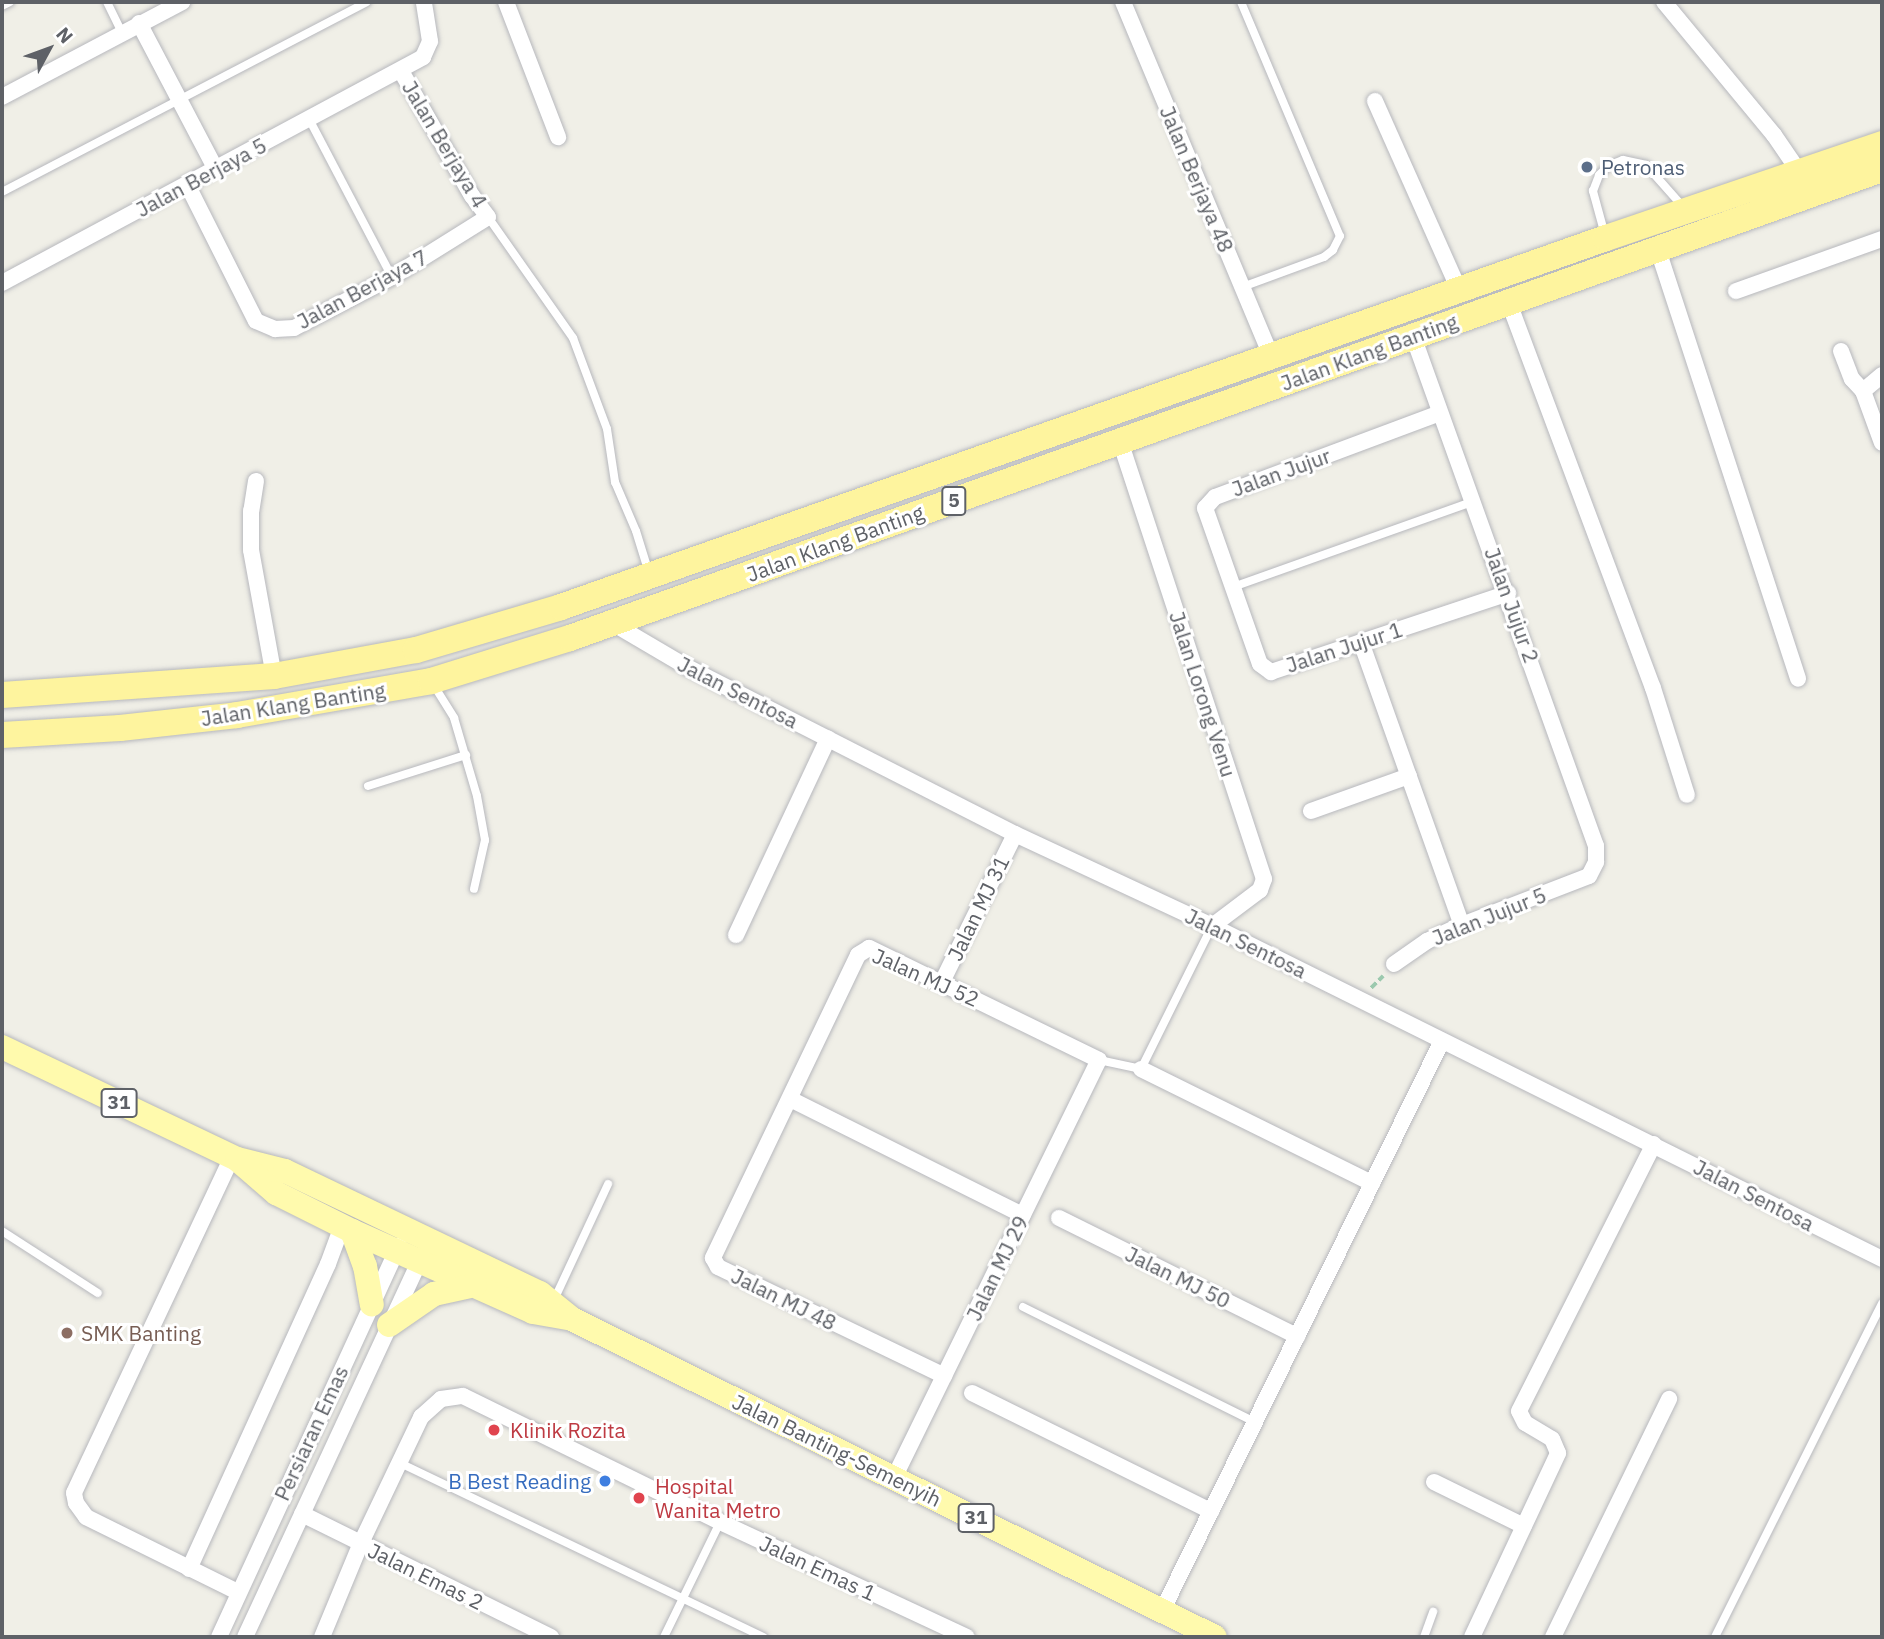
<!DOCTYPE html>
<style>
body{margin:0}
#map{position:relative;width:1884px;height:1639px;overflow:hidden;background:#f0efe7;font-family:"IBM Plex Sans",sans-serif}
div>[style]{position:absolute}
[style*='--x']{left:calc(var(--x)*1px);top:calc(var(--y)*1px);width:calc(var(--w)*1px);rotate:calc(var(--a)*1deg)}
.path>*{height:3.5px;margin-top:-1.75px;transform-origin:0;background:repeating-linear-gradient(90deg,#9cc9ae 0 7px,transparent 0 10.5px)}
.roads{filter:drop-shadow(0 0 2px #b7b8bd) drop-shadow(0 0 2px #b7b8bd)}
.service>*{height:8px;margin:-4px;padding:0 4px;transform-origin:4px;border-radius:4px;background:#fff}
.minor>*{height:16px;margin:-8px;padding:0 8px;transform-origin:8px;border-radius:8px;background:#fff}
.primary>*{height:24px;margin:-12px;padding:0 12px;transform-origin:12px;border-radius:12px;background:#fffaad}
.trunk>*{height:26px;margin:-13px;padding:0 13px;transform-origin:13px;border-radius:13px;background:#fef49e}
.dots>*{width:19px;height:19px;translate:-50% -50%;box-sizing:border-box;border:4px solid #fff;border-radius:50%}
span{translate:-50% -50%;white-space:nowrap;text-align:center;line-height:1.15;-webkit-text-stroke:6px #fff;paint-order:stroke}
.shield-label span{padding:2px 5px;background:#fff;border:2px solid;border-radius:5px;-webkit-text-stroke-width:0}
.shield-label{font-size:19px;color:#5e6167;font-weight:700}
.street-label{font-size:21px;color:#5e6167}
.service-label{font-size:21px;color:#4e5e75}
.left{translate:0 -50%;text-align:left}
.education-label{font-size:21px;color:#785e54}
.health-label{font-size:21px;color:#be3a42}
.shop-label{font-size:21px;color:#366cbe}
.right{translate:-100% -50%;text-align:right}
.frame{position:absolute;inset:0;border:4px solid #5e6167;pointer-events:none}
.north{position:absolute;left:14px;top:14px;width:70px;height:70px;-webkit-text-stroke:5px #fff;paint-order:stroke;rotate:49deg;font-size:19px;font-weight:700;line-height:28px;text-align:center;color:#5e6167}
.north::after{content:'';display:block;margin:auto;width:24px;height:32px;background:#5e6167;clip-path:polygon(50% 0,100% 100%,50% 72%,0 100%)}
</style>
<div id="map">
<div class="path">
<i style="--x:1371;--y:988;--w:17;--a:-45"></i>
</div>
<div class="roads">
<div class="service">
<i style="--x:107;--y:2;--w:34;--a:64"></i>
<i style="--x:1241;--y:2;--w:254;--a:67.1"></i>
<i style="--x:1340;--y:236;--w:16;--a:117"></i>
<i style="--x:1333;--y:250;--w:11;--a:142"></i>
<i style="--x:1324;--y:257;--w:87;--a:159.9"></i>
<i style="--x:2;--y:6;--w:9;--a:-27"></i>
<i style="--x:309;--y:119;--w:178;--a:62.3"></i>
<i style="--x:2;--y:192;--w:411;--a:-27.5"></i>
<i style="--x:488;--y:217;--w:148;--a:54.9"></i>
<i style="--x:573;--y:338;--w:97;--a:69.5"></i>
<i style="--x:607;--y:429;--w:54;--a:81.4"></i>
<i style="--x:615;--y:482;--w:53;--a:66.8"></i>
<i style="--x:636;--y:531;--w:44;--a:72.8"></i>
<i style="--x:1605;--y:235;--w:46;--a:-105.3"></i>
<i style="--x:1593;--y:191;--w:17;--a:-69"></i>
<i style="--x:1599;--y:175;--w:13;--a:-45"></i>
<i style="--x:1608;--y:166;--w:16;--a:-22"></i>
<i style="--x:1623;--y:160;--w:24;--a:12"></i>
<i style="--x:1646;--y:165;--w:57;--a:48.5"></i>
<i style="--x:1233;--y:587;--w:256;--a:-19.6"></i>
<i style="--x:433;--y:684;--w:40;--a:58"></i>
<i style="--x:454;--y:718;--w:81;--a:73.6"></i>
<i style="--x:477;--y:796;--w:45;--a:79.7"></i>
<i style="--x:485;--y:840;--w:50;--a:102.7"></i>
<i style="--x:368;--y:786;--w:103;--a:-17.6"></i>
<i style="--x:1099;--y:1060;--w:43;--a:12.1"></i>
<i style="--x:1141;--y:1069;--w:160;--a:-63.6"></i>
<i style="--x:2;--y:1231;--w:114;--a:32.9"></i>
<i style="--x:554;--y:1300;--w:128;--a:-65"></i>
<i style="--x:1023;--y:1307;--w:259;--a:26.4"></i>
<i style="--x:400;--y:1463;--w:403;--a:25.6"></i>
<i style="--x:664;--y:1637;--w:128;--a:-64"></i>
<i style="--x:1424;--y:1637;--w:27;--a:-70"></i>
<i style="--x:1715;--y:1637;--w:373;--a:-63.4"></i>
</div>
<div class="minor">
<i style="--x:506;--y:2;--w:145;--a:68.9"></i>
<i style="--x:1123;--y:2;--w:384;--a:67.3"></i>
<i style="--x:1664;--y:2;--w:173;--a:50.4"></i>
<i style="--x:1774;--y:135;--w:46;--a:55.6"></i>
<i style="--x:139;--y:23;--w:164;--a:62.3"></i>
<i style="--x:2;--y:97;--w:204;--a:-27.8"></i>
<i style="--x:1375;--y:101;--w:207;--a:66"></i>
<i style="--x:187;--y:184;--w:153;--a:63.3"></i>
<i style="--x:256;--y:321;--w:21;--a:23"></i>
<i style="--x:275;--y:329;--w:19;--a:-3"></i>
<i style="--x:294;--y:328;--w:110;--a:-27.5"></i>
<i style="--x:392;--y:277;--w:113;--a:-32"></i>
<i style="--x:488;--y:217;--w:26;--a:-127"></i>
<i style="--x:472;--y:196;--w:144;--a:-119.6"></i>
<i style="--x:1658;--y:250;--w:451;--a:71.9"></i>
<i style="--x:2;--y:283;--w:478;--a:-28.2"></i>
<i style="--x:423;--y:57;--w:17;--a:-66"></i>
<i style="--x:430;--y:41;--w:39;--a:-99"></i>
<i style="--x:1736;--y:291;--w:155;--a:-19.6"></i>
<i style="--x:1509;--y:303;--w:411;--a:69.5"></i>
<i style="--x:1653;--y:688;--w:112;--a:72.4"></i>
<i style="--x:1841;--y:351;--w:30;--a:69"></i>
<i style="--x:1852;--y:379;--w:16;--a:47"></i>
<i style="--x:1882;--y:375;--w:25;--a:140"></i>
<i style="--x:1863;--y:391;--w:55;--a:69.9"></i>
<i style="--x:1440;--y:413;--w:240;--a:159.5"></i>
<i style="--x:1215;--y:497;--w:15;--a:132"></i>
<i style="--x:1205;--y:508;--w:165;--a:70.6"></i>
<i style="--x:1260;--y:664;--w:14;--a:36"></i>
<i style="--x:1271;--y:672;--w:250;--a:-18.4"></i>
<i style="--x:1120;--y:441;--w:461;--a:71.8"></i>
<i style="--x:1264;--y:879;--w:12;--a:110"></i>
<i style="--x:1260;--y:890;--w:60;--a:143.1"></i>
<i style="--x:256;--y:481;--w:30;--a:99"></i>
<i style="--x:251;--y:511;--w:39;--a:90"></i>
<i style="--x:251;--y:550;--w:128;--a:79.7"></i>
<i style="--x:612;--y:623;--w:87;--a:30.4"></i>
<i style="--x:687;--y:667;--w:368;--a:27"></i>
<i style="--x:1015;--y:834;--w:217;--a:25"></i>
<i style="--x:1212;--y:926;--w:748;--a:26.43"></i>
<i style="--x:1361;--y:642;--w:300;--a:70.4"></i>
<i style="--x:1311;--y:811;--w:104;--a:-19.7"></i>
<i style="--x:736;--y:935;--w:217;--a:-64.9"></i>
<i style="--x:1394;--y:964;--w:40;--a:-34.9"></i>
<i style="--x:1427;--y:941;--w:38;--a:-25"></i>
<i style="--x:1462;--y:925;--w:136;--a:-21.1"></i>
<i style="--x:1589;--y:876;--w:16;--a:-63"></i>
<i style="--x:1596;--y:862;--w:16;--a:-90"></i>
<i style="--x:1596;--y:846;--w:542;--a:-109.74"></i>
<i style="--x:942;--y:982;--w:165;--a:-63.7"></i>
<i style="--x:1141;--y:1069;--w:258;--a:26.3"></i>
<i style="--x:790;--y:1099;--w:260;--a:26.5"></i>
<i style="--x:232;--y:1157;--w:371;--a:115.2"></i>
<i style="--x:74;--y:1493;--w:10;--a:79"></i>
<i style="--x:76;--y:1503;--w:17;--a:54"></i>
<i style="--x:86;--y:1517;--w:169;--a:26.3"></i>
<i style="--x:1059;--y:1218;--w:266;--a:26.4"></i>
<i style="--x:972;--y:1393;--w:267;--a:26.3"></i>
<i style="--x:895;--y:1476;--w:463;--a:-63.9"></i>
<i style="--x:1099;--y:1060;--w:256;--a:-154"></i>
<i style="--x:869;--y:948;--w:13;--a:148"></i>
<i style="--x:858;--y:955;--w:336;--a:115.6"></i>
<i style="--x:713;--y:1258;--w:10;--a:61"></i>
<i style="--x:718;--y:1267;--w:251;--a:25.7"></i>
<i style="--x:1434;--y:1482;--w:100;--a:26.1"></i>
<i style="--x:302;--y:1514;--w:278;--a:26.3"></i>
<i style="--x:189;--y:1569;--w:335;--a:-65.5"></i>
<i style="--x:328;--y:1264;--w:40;--a:-69.8"></i>
<i style="--x:1162;--y:1611;--w:635;--a:-63.84"></i>
<i style="--x:219;--y:1637;--w:431;--a:-65.3"></i>
<i style="--x:245;--y:1637;--w:421;--a:-65.1"></i>
<i style="--x:322;--y:1637;--w:102;--a:-67.5"></i>
<i style="--x:361;--y:1543;--w:140;--a:-64.5"></i>
<i style="--x:421;--y:1417;--w:27;--a:-42"></i>
<i style="--x:441;--y:1399;--w:22;--a:-8"></i>
<i style="--x:463;--y:1396;--w:286;--a:26.1"></i>
<i style="--x:720;--y:1522;--w:272;--a:25"></i>
<i style="--x:1472;--y:1637;--w:203;--a:-64.9"></i>
<i style="--x:1558;--y:1453;--w:15;--a:-113"></i>
<i style="--x:1552;--y:1439;--w:31;--a:-149"></i>
<i style="--x:1525;--y:1423;--w:13;--a:-117"></i>
<i style="--x:1519;--y:1411;--w:299;--a:-63.2"></i>
<i style="--x:1553;--y:1637;--w:265;--a:-64"></i>
</div>
<div class="primary">
<i style="--x:2;--y:1047;--w:260;--a:25.5"></i>
<i style="--x:237;--y:1159;--w:49;--a:14"></i>
<i style="--x:285;--y:1171;--w:283;--a:25.6"></i>
<i style="--x:540;--y:1293;--w:41;--a:39.1"></i>
<i style="--x:572;--y:1319;--w:717;--a:26.32"></i>
<i style="--x:240;--y:1162;--w:48;--a:40.7"></i>
<i style="--x:276;--y:1193;--w:85;--a:26.6"></i>
<i style="--x:352;--y:1231;--w:198;--a:24.1"></i>
<i style="--x:533;--y:1312;--w:39;--a:10"></i>
<i style="--x:352;--y:1231;--w:37;--a:70"></i>
<i style="--x:365;--y:1266;--w:39;--a:80"></i>
<i style="--x:389;--y:1325;--w:55;--a:-34.6"></i>
<i style="--x:434;--y:1294;--w:42;--a:-12.4"></i>
</div>
<div class="trunk">
<i style="--x:2;--y:695;--w:273;--a:-4"></i>
<i style="--x:274;--y:676;--w:144;--a:-10.4"></i>
<i style="--x:416;--y:650;--w:151;--a:-16.5"></i>
<i style="--x:561;--y:607;--w:1108;--a:-19.45"></i>
<i style="--x:1606;--y:238;--w:292;--a:-18.8"></i>
<i style="--x:2;--y:735;--w:118;--a:-3.4"></i>
<i style="--x:120;--y:728;--w:118;--a:-6.3"></i>
<i style="--x:237;--y:715;--w:197;--a:-9.9"></i>
<i style="--x:431;--y:681;--w:145;--a:-17.2"></i>
<i style="--x:570;--y:638;--w:1393;--a:-19.67"></i>
</div>
</div>
<div class="dots">
<i style="left:1587px;top:167px;background:#5c6f8a"></i>
<i style="left:67px;top:1333px;background:#8d6e63"></i>
<i style="left:494px;top:1430px;background:#e0444e"></i>
<i style="left:605px;top:1481px;background:#3f7fe0"></i>
<i style="left:639px;top:1498px;background:#e0444e"></i>
</div>
<div class="shield-label">
<span style="left:954px;top:501px">5</span>
<span style="left:119px;top:1103px">31</span>
<span style="left:976px;top:1518px">31</span>
</div>
<div class="street-label">
<span style="left:445px;top:144px;rotate:59deg">Jalan Berjaya 4</span>
<span style="left:201px;top:177px;rotate:-28deg">Jalan Berjaya 5</span>
<span style="left:1197px;top:179px;rotate:67deg">Jalan Berjaya 48</span>
<span style="left:362px;top:289px;rotate:-28deg">Jalan Berjaya 7</span>
<span style="left:1369px;top:352px;rotate:-20deg">Jalan Klang Banting</span>
<span style="left:1281px;top:472px;rotate:-20deg">Jalan Jujur</span>
<span style="left:835px;top:543px;rotate:-20deg">Jalan Klang Banting</span>
<span style="left:1512px;top:605px;rotate:70deg">Jalan Jujur 2</span>
<span style="left:1344px;top:647px;rotate:-18deg">Jalan Jujur 1</span>
<span style="left:738px;top:692px;rotate:27deg">Jalan Sentosa</span>
<span style="left:1203px;top:694px;rotate:72deg">Jalan Lorong Venu</span>
<span style="left:293px;top:704px;rotate:-9deg">Jalan Klang Banting</span>
<span style="left:978px;top:908px;rotate:-64deg">Jalan MJ 31</span>
<span style="left:1489px;top:916px;rotate:-22deg">Jalan Jujur 5</span>
<span style="left:1246px;top:943px;rotate:26deg">Jalan Sentosa</span>
<span style="left:926px;top:977px;rotate:24deg">Jalan MJ 52</span>
<span style="left:1754px;top:1195px;rotate:27deg">Jalan Sentosa</span>
<span style="left:997px;top:1268px;rotate:-64deg">Jalan MJ 29</span>
<span style="left:1178px;top:1277px;rotate:26deg">Jalan MJ 50</span>
<span style="left:784px;top:1299px;rotate:26deg">Jalan MJ 48</span>
<span style="left:311px;top:1433px;rotate:-65deg">Persiaran Emas</span>
<span style="left:837px;top:1450px;rotate:26deg">Jalan Banting-Semenyih</span>
<span style="left:818px;top:1568px;rotate:25deg">Jalan Emas 1</span>
<span style="left:426px;top:1576px;rotate:26deg">Jalan Emas 2</span>
</div>
<div class="service-label">
<span class="left" style="left:1601px;top:167px">Petronas</span>
</div>
<div class="education-label">
<span class="left" style="left:81px;top:1333px">SMK Banting</span>
</div>
<div class="health-label">
<span class="left" style="left:510px;top:1430px">Klinik Rozita</span>
<span class="left" style="left:655px;top:1498px">Hospital<br>Wanita Metro</span>
</div>
<div class="shop-label">
<span class="right" style="left:591px;top:1481px">B Best Reading</span>
</div>
<div class="frame"></div>
<div class="north">N</div>
</div>
